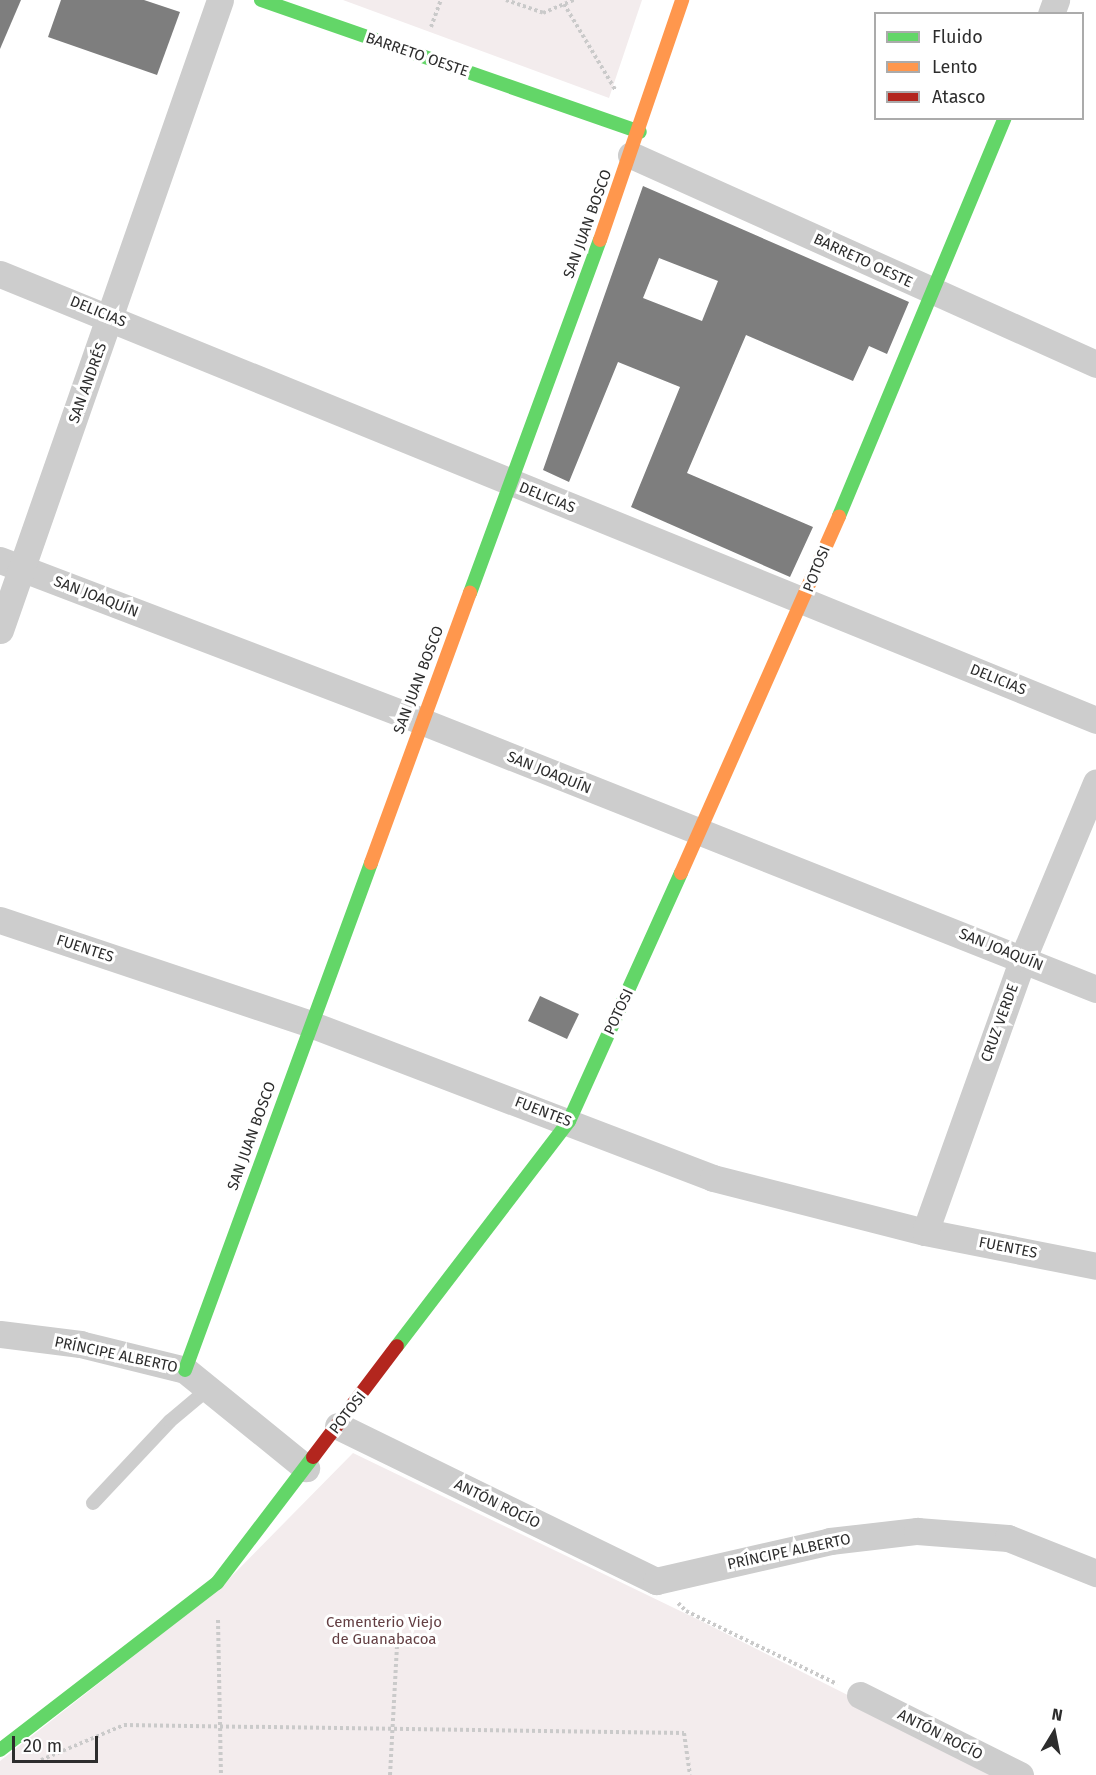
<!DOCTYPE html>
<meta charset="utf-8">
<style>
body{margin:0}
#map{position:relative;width:1096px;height:1775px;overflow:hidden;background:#fff;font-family:"Fira Sans",sans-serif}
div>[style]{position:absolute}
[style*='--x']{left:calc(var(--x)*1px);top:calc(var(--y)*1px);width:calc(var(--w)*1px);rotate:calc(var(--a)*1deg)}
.green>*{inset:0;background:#f3eced}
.building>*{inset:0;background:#7e7e7e}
.path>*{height:4px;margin-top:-2px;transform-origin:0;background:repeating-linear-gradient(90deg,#cacaca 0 3px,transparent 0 6px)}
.lane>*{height:14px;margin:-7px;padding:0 7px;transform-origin:7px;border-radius:7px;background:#cdcdcd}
.street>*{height:27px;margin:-13.5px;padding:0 13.5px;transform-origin:13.5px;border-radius:13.5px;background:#cdcdcd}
.fast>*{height:14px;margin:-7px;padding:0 7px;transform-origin:7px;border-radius:7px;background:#63d668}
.slow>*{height:14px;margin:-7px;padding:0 7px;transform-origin:7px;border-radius:7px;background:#ff974d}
.jam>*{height:14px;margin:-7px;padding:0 7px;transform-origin:7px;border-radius:7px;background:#b3261e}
span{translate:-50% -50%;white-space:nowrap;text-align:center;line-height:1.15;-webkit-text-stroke:6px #fff;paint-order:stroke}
.street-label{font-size:15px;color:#2d2d2d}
.park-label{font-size:15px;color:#633f43}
.legend{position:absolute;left:874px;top:12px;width:210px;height:108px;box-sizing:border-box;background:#fff;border:2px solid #ababab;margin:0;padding:8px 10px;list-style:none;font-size:18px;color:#2d2d2d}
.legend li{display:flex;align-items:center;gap:12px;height:30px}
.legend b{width:30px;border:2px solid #ababab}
.north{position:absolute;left:1024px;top:1703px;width:60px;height:60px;-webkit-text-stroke:4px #fff;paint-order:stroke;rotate:10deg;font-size:16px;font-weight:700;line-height:24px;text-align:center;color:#2d2d2d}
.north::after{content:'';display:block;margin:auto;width:21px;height:27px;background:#2d2d2d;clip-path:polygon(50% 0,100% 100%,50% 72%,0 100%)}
.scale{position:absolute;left:12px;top:1736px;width:86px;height:27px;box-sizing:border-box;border:3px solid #2d2d2d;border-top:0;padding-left:8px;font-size:18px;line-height:21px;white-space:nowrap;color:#2d2d2d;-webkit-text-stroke:4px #fff;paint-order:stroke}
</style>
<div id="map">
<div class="green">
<i style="clip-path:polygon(343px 0,642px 0,609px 98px)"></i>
<i style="clip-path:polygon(353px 1453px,701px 1621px,1006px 1775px,0 1775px,0 1761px,220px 1588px)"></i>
</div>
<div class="building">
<i style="clip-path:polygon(0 0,21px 0,0 49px)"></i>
<i style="clip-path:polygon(61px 0,144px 0,180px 12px,157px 75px,48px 37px)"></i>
<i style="clip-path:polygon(evenodd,643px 186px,909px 302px,887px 354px,869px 346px,853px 381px,746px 335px,687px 473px,813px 527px,790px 577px,631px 507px,680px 387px,618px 362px,569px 482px,543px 470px,643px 186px,659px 258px,718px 281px,702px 321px,643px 298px,659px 258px)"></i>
<i style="clip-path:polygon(540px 996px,579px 1014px,567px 1039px,528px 1021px)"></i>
</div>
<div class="path">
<i style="--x:506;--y:0;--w:39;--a:19"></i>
<i style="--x:543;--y:13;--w:34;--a:-23"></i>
<i style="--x:564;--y:4;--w:101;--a:59.1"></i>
<i style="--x:431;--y:27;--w:29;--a:-70"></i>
<i style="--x:678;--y:1603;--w:11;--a:45"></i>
<i style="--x:686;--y:1611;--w:168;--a:25.8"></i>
<i style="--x:218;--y:1620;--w:155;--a:88.9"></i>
<i style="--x:41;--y:1760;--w:90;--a:-22.9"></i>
<i style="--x:124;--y:1725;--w:560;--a:0.82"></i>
<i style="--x:684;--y:1733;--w:42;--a:81.9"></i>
<i style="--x:390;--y:1775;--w:149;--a:-86.9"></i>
</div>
<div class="lane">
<i style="--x:93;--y:1503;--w:112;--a:-46.8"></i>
<i style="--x:170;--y:1421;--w:50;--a:-40.1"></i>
</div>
<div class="street">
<i style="--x:1051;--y:14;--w:15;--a:-70"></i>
<i style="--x:631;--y:155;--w:510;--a:24.2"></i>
<i style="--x:0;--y:274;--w:1183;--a:22.14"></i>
<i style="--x:0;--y:560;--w:451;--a:20.9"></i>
<i style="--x:421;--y:721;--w:726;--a:21.65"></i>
<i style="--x:0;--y:630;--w:667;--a:-70.75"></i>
<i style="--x:0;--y:920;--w:327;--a:18.5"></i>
<i style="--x:310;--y:1024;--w:431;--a:20.9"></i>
<i style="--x:713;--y:1178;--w:219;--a:14.3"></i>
<i style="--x:925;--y:1232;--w:174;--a:11.2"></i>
<i style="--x:925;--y:1232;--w:291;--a:-70.3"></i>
<i style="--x:1023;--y:958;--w:190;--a:-67.4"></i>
<i style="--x:0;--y:1334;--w:81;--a:7.1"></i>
<i style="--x:80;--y:1344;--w:108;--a:13.9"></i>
<i style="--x:185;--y:1370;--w:156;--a:39"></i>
<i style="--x:338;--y:1426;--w:354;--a:26"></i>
<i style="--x:656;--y:1581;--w:179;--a:-12.9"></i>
<i style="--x:830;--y:1541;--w:88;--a:-6.6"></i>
<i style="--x:917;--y:1531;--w:91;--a:4.4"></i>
<i style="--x:1008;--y:1538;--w:95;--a:21.7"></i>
<i style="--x:860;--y:1695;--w:179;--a:26.6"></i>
</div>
<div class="fast">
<i style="--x:261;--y:0;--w:401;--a:19.2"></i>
<i style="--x:839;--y:516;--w:431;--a:-67.4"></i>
<i style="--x:470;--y:593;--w:376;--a:-69.8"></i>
<i style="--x:397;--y:1346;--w:283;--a:-52.6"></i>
<i style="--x:569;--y:1121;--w:272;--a:-65.7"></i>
<i style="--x:185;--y:1370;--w:540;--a:-69.85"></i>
<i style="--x:0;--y:1750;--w:274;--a:-37.6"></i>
<i style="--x:217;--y:1583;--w:158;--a:-52.7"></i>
</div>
<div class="slow">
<i style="--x:600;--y:240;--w:254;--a:-71.1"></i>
<i style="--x:371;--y:863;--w:288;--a:-69.9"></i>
<i style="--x:681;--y:873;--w:390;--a:-66.1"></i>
</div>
<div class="jam">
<i style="--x:313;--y:1457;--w:139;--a:-52.9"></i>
</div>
<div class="street-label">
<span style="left:417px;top:55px;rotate:19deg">BARRETO OESTE</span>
<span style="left:588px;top:224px;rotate:-70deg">SAN JUAN BOSCO</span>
<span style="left:863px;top:261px;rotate:25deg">BARRETO OESTE</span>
<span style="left:98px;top:312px;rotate:22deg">DELICIAS</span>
<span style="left:88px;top:383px;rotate:-70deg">SAN ANDRÉS</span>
<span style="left:547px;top:498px;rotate:22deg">DELICIAS</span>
<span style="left:817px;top:569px;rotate:-68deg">POTOSI</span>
<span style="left:96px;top:597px;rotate:21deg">SAN JOAQUÍN</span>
<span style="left:419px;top:680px;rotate:-69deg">SAN JUAN BOSCO</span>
<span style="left:998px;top:680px;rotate:22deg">DELICIAS</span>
<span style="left:549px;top:773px;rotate:22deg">SAN JOAQUÍN</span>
<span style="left:85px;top:949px;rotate:18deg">FUENTES</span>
<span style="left:1001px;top:950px;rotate:22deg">SAN JOAQUÍN</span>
<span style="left:619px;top:1012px;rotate:-65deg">POTOSI</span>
<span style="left:1000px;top:1023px;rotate:-70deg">CRUZ VERDE</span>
<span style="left:543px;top:1112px;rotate:21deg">FUENTES</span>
<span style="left:252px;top:1136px;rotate:-70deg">SAN JUAN BOSCO</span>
<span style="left:1008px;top:1248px;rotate:11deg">FUENTES</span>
<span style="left:116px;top:1355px;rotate:12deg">PRÍNCIPE ALBERTO</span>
<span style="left:348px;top:1413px;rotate:-52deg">POTOSI</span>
<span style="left:497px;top:1504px;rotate:26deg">ANTÓN ROCÍO</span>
<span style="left:789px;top:1552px;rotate:-12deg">PRÍNCIPE ALBERTO</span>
<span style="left:940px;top:1735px;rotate:27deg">ANTÓN ROCÍO</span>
</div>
<div class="park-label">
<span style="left:384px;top:1631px">Cementerio Viejo<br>de Guanabacoa</span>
</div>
<ul class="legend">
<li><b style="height:8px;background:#63d668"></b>Fluido</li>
<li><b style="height:8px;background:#ff974d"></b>Lento</li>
<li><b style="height:8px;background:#b3261e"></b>Atasco</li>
</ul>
<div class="north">N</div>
<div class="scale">20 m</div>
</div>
